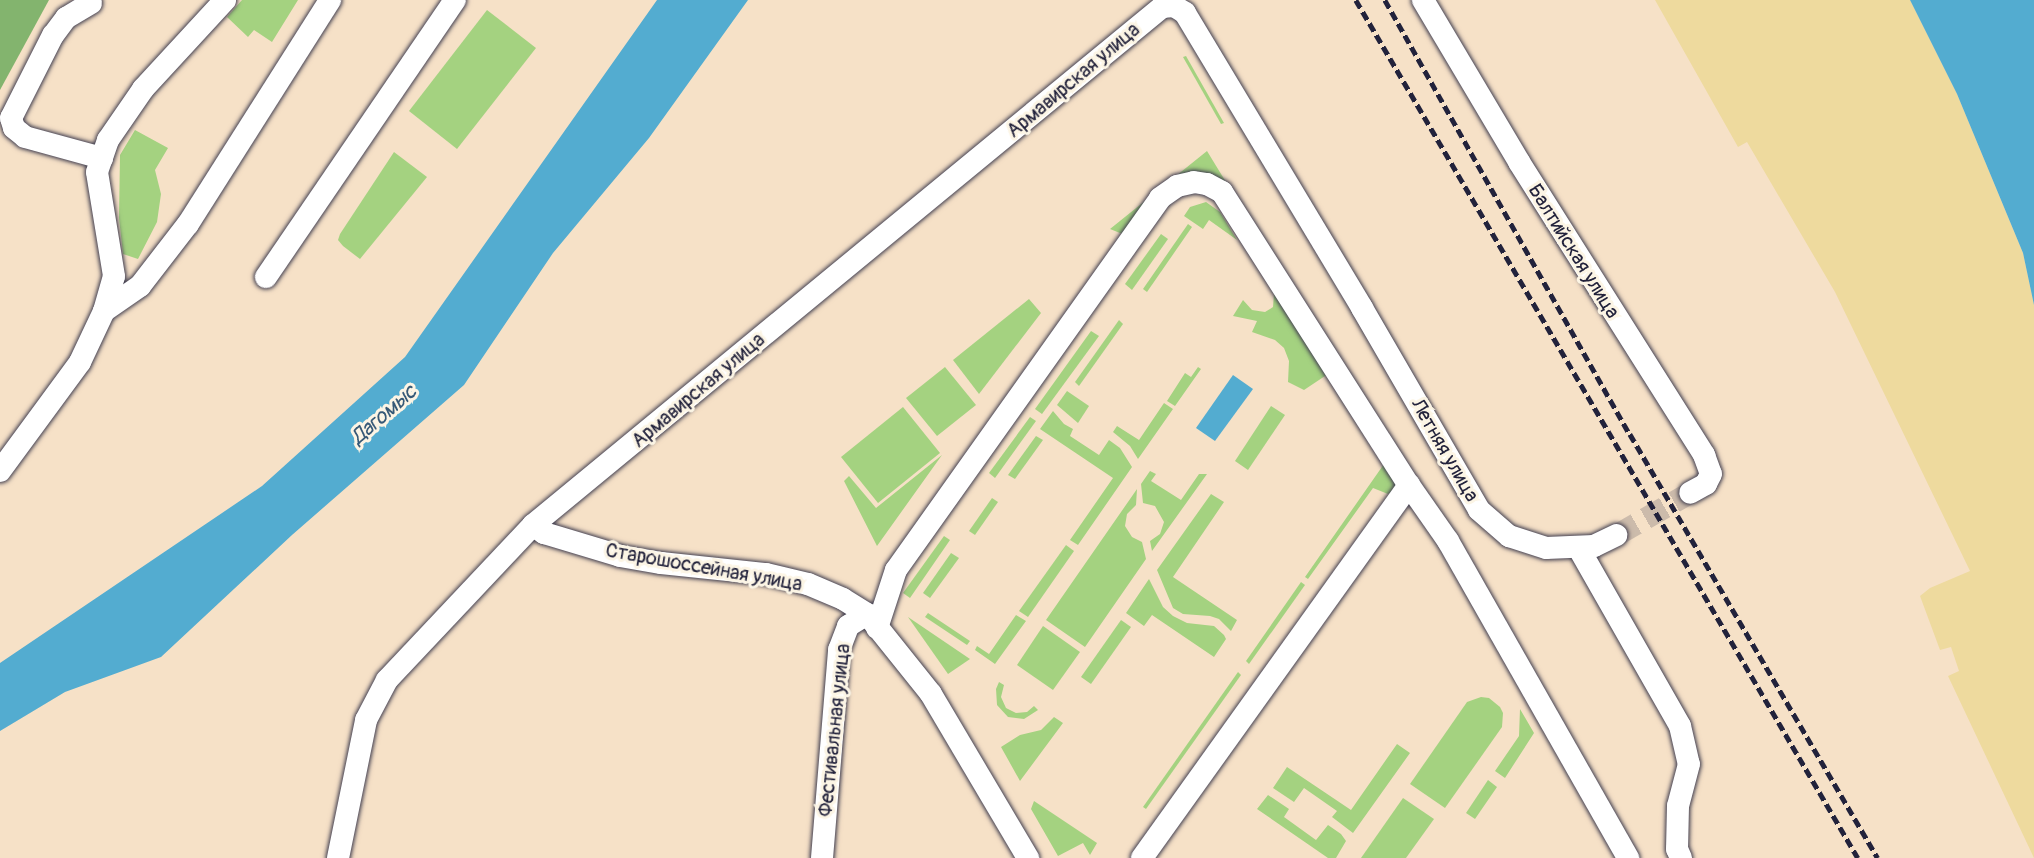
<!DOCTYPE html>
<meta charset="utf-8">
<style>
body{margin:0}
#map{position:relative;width:2034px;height:858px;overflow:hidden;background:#f6e1c7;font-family:Pangolin,sans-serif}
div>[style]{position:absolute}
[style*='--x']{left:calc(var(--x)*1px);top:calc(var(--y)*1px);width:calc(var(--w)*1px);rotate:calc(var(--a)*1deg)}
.green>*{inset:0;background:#a4d280}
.forest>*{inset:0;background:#83b46e}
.sand>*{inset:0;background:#eeda9e}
.water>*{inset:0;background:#53acd0}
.minor-tunnel>*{height:22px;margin-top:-11px;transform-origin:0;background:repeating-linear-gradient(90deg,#ccbbab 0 22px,transparent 0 33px)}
.roads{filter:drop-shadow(0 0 2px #423f50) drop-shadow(0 0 2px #423f50)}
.minor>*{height:22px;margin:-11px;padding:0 11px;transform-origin:11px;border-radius:11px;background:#fff}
.rail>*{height:4.5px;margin-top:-2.25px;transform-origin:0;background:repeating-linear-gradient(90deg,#22223b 0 9px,transparent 0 13.5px)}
span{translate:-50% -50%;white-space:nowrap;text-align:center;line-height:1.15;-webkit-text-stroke:6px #fcf5e5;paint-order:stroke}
.street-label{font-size:20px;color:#22223b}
.water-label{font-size:21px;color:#365977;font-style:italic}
</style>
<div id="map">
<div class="green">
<i style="clip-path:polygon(242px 0,298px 0,272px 42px,254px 30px,248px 37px,227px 17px)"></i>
<i style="clip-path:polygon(487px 10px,536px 48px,457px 149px,409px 111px)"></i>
<i style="clip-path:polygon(1186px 56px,1224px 123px,1221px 124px,1183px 57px)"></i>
<i style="clip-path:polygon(135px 130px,168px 148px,155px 170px,161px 194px,157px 222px,138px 259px,123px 254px,119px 218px,120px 155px)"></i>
<i style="clip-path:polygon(1207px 151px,1229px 187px,1206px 178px,1125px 235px,1110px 229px)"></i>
<i style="clip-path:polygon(394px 152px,427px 177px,360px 259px,343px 246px,338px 240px,340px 234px)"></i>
<i style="clip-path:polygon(1206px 202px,1220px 212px,1237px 240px,1209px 220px,1203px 229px,1184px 216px,1190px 207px)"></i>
<i style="clip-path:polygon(1188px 224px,1192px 227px,1147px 292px,1143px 289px)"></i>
<i style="clip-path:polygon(1161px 234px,1168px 239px,1132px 290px,1125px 284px)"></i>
<i style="clip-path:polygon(1274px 294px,1328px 374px,1304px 390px,1288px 382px,1289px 361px,1284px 348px,1275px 340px,1252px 332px,1257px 321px,1233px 316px,1243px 300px,1252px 310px,1265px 312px,1273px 307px)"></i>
<i style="clip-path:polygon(1029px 299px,1041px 313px,979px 394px,953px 360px)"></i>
<i style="clip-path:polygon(1119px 320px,1123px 324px,1079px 386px,1075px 382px)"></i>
<i style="clip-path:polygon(1091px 331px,1099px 336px,1042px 414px,1035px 409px)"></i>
<i style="clip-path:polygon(945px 367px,976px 405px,937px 436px,906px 398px)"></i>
<i style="clip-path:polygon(1198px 367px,1201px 369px,1175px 406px,1167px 401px,1185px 373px,1191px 377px)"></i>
<i style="clip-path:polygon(1067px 391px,1089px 406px,1078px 423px,1057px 405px)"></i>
<i style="clip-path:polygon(1164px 403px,1173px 409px,1138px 459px,1130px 446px,1113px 432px,1117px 426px,1139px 440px)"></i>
<i style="clip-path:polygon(1271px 406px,1285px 415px,1248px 470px,1235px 461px)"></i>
<i style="clip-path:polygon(903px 407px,940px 453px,878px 503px,841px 457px)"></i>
<i style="clip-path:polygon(1053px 411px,1064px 424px,1073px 429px,1070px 436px,1099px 455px,1109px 440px,1120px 448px,1132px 467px,1078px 545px,1070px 540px,1113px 478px,1040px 429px)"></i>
<i style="clip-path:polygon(1030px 417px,1036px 421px,995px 478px,989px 473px)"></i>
<i style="clip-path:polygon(1036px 436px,1043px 440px,1015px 479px,1008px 475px)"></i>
<i style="clip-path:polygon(942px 455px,877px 546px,844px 481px,849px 476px,876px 508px)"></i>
<i style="clip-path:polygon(1384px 464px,1396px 485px,1392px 492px,1388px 494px,1373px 488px,1308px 579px,1305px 577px)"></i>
<i style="clip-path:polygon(1150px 471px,1156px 474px,1151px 481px,1181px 500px,1199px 474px,1207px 474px,1152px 551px,1150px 541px,1160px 534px,1164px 522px,1155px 506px,1143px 503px,1141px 484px)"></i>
<i style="clip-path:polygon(1137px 489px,1136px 505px,1127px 514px,1125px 526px,1132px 537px,1142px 542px,1146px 559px,1085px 647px,1046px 620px)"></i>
<i style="clip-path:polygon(1211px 494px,1224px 502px,1173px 577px,1237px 620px,1231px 631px,1219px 619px,1210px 616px,1183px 614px,1173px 608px,1157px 570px)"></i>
<i style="clip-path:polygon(992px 498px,998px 502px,975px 535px,969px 531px)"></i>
<i style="clip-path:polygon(944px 536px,950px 540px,910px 598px,903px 593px)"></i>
<i style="clip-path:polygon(1066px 545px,1074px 551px,1028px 617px,1019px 611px)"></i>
<i style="clip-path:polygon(951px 553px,959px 558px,930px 598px,923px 593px)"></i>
<i style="clip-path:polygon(1149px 579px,1163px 607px,1173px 616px,1187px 623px,1214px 626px,1224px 635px,1226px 639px,1214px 657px,1152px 615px,1144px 626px,1126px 613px)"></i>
<i style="clip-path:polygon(1301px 582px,1305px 585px,1249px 664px,1246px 661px)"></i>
<i style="clip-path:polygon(928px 613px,970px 641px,967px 645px,925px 617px)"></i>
<i style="clip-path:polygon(1016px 615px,1026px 621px,995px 664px,975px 650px,977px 646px,989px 654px)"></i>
<i style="clip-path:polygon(908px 617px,970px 659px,948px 674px)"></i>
<i style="clip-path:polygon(1121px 620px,1131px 627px,1091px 684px,1081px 677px)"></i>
<i style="clip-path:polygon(1043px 626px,1080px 652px,1053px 690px,1017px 665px)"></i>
<i style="clip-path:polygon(1238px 672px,1241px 675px,1146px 809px,1143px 807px)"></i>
<i style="clip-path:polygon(999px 682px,1004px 685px,1001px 697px,1006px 708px,1016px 713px,1027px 712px,1034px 706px,1038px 710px,1024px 719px,1008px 717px,997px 705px,996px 689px)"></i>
<i style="clip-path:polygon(1481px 697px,1489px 698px,1500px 707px,1503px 713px,1502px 727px,1445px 808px,1410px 784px,1467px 702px)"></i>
<i style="clip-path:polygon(1520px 709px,1534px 733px,1505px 778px,1495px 771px,1519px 736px)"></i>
<i style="clip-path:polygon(1054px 717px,1063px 723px,1020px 781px,1001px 747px,1020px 735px,1041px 730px)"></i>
<i style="clip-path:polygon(1397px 744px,1410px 753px,1353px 833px,1332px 817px,1337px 811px,1304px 788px,1294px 802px,1273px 788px,1287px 767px,1351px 810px)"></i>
<i style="clip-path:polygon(1488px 780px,1497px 787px,1475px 819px,1466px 813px)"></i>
<i style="clip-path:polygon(1268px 795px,1289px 809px,1284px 817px,1316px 840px,1328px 825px,1341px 834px,1346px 841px,1336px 858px,1328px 858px,1257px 809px)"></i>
<i style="clip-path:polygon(1403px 798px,1434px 819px,1406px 858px,1361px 858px)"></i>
<i style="clip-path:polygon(1034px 801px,1097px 843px,1090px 855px,1083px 843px,1058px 856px,1031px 809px)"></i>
</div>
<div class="forest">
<i style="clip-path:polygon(0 0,49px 0,0 90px)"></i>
</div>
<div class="sand">
<i style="clip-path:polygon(1655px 0,1910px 0,1957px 94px,2023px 253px,2034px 305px,2034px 858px,1948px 676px,1959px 671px,1951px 647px,1940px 650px,1920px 596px,1930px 588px,1970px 571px,1835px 292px,1747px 142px,1738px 147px)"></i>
</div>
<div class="water">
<i style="clip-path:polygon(657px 0,748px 0,649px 138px,553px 253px,464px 385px,292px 535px,161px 657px,65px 692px,0 731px,0 663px,262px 486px,405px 357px)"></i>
<i style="clip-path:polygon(1910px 0,2034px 0,2034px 305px,2023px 253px,1957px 94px)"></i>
<i style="clip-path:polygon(1233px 375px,1253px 389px,1215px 441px,1196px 428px)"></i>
</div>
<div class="minor-tunnel">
<i style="--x:1617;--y:535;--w:84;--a:-29.9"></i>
</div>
<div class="roads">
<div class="minor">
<i style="--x:1423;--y:0;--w:188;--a:59.3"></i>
<i style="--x:1519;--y:162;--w:347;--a:57.7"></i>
<i style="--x:1704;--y:455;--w:20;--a:70"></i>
<i style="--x:1711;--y:474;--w:11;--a:117"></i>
<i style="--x:1706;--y:484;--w:18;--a:151"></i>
<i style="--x:91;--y:3;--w:29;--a:149"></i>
<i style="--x:66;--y:18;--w:21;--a:127"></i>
<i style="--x:53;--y:35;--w:93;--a:116.8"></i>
<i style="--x:11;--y:118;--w:10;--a:73"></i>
<i style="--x:14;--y:128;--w:14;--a:39"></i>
<i style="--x:25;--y:137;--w:80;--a:15.3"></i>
<i style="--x:266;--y:277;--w:335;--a:-55.7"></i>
<i style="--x:104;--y:311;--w:44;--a:-34.8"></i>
<i style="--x:140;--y:286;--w:78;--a:-52.3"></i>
<i style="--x:188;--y:224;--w:265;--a:-57.6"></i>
<i style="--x:0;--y:471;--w:135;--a:-53.7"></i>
<i style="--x:80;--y:362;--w:56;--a:-64.8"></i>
<i style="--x:104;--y:311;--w:36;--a:-74"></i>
<i style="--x:114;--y:276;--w:105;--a:-99.3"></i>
<i style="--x:97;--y:172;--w:34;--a:-71"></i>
<i style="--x:108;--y:140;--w:62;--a:-55.5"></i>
<i style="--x:143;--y:89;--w:121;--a:-47.3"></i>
<i style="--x:533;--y:525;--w:14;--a:36"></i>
<i style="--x:544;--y:533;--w:79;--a:16.8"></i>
<i style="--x:620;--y:556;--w:42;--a:9.7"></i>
<i style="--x:661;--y:563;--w:106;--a:6"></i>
<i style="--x:766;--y:574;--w:43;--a:13.4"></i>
<i style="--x:808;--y:584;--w:38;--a:23"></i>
<i style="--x:843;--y:599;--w:28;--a:32"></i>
<i style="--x:867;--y:614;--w:102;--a:51.3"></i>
<i style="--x:931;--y:694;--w:191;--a:59.4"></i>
<i style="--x:1578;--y:547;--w:206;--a:60.3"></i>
<i style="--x:1680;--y:726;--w:39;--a:77"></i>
<i style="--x:1689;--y:764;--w:43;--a:104.7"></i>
<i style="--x:1678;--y:806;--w:43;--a:91.3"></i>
<i style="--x:1677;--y:849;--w:10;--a:66"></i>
<i style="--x:877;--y:628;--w:61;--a:-71.9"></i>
<i style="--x:896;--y:570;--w:456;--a:-54.6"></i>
<i style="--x:1160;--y:198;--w:21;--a:-35"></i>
<i style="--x:1177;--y:186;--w:17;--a:-13"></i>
<i style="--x:1194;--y:182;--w:13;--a:9"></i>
<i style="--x:1207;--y:184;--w:17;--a:28"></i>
<i style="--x:1222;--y:192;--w:348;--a:57.5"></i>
<i style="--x:1409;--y:485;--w:68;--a:55.1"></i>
<i style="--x:1448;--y:541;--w:365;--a:60.4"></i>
<i style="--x:338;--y:858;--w:141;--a:-78.5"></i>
<i style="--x:366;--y:720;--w:45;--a:-62.3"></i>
<i style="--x:387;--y:680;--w:213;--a:-46.7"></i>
<i style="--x:533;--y:525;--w:815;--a:-39.47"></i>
<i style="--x:1162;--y:7;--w:12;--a:-5"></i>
<i style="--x:1174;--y:6;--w:13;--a:32"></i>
<i style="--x:1185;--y:13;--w:344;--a:59"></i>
<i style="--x:1362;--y:308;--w:233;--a:59.9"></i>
<i style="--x:1479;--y:510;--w:40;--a:41"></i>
<i style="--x:1509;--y:536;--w:39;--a:18"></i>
<i style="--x:1546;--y:548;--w:48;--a:-2.4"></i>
<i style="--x:1594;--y:546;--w:25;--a:-26"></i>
<i style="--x:822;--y:858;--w:209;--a:-85.3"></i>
<i style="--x:839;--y:650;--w:26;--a:-69"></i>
<i style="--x:848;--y:626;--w:22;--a:-32"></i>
<i style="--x:1142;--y:858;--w:459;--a:-54.4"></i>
</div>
</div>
<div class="rail">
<i style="--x:1356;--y:0;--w:994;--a:59.67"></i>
<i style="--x:1385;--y:0;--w:498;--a:60.6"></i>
<i style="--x:1630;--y:434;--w:491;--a:59.7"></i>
</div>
<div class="street-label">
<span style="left:1073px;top:80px;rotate:-40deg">Армавирская улица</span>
<span style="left:1574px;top:251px;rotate:58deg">Балтийская улица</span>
<span style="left:698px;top:390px;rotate:-40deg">Армавирская улица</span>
<span style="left:1445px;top:450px;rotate:60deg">Летняя улица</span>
<span style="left:704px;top:567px;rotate:10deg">Старошоссейная улица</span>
<span style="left:834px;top:730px;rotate:-84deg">Фестивальная улица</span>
</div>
<div class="water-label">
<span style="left:384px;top:415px;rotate:-41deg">Дагомыс</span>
</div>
</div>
